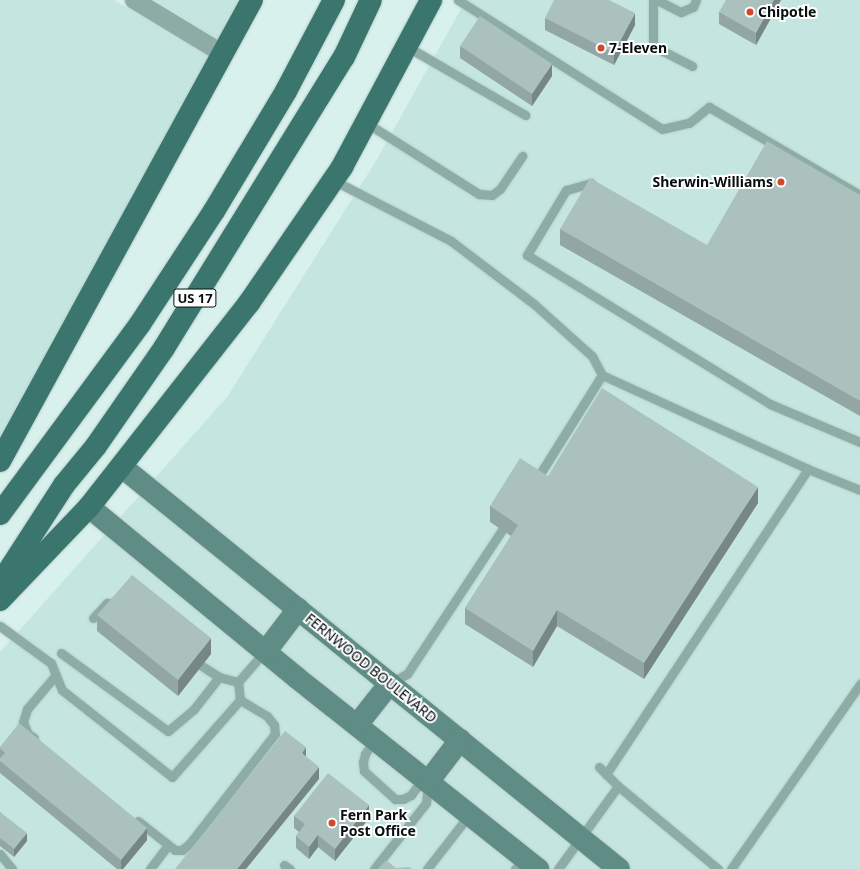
<!DOCTYPE html>
<style>
body{margin:0}
#map{position:relative;width:860px;height:869px;overflow:hidden;background:#d9f1ed;font-family:"Noto Sans",sans-serif}
div>[style]{position:absolute}
[style*='--x']{left:calc(var(--x)*1px);top:calc(var(--y)*1px);width:calc(var(--w)*1px);rotate:calc(var(--a)*1deg)}
.built>*{inset:0;background:#c5e6e0}
.roads{filter:drop-shadow(0 0 1px #b7cdc9) drop-shadow(0 0 1px #b7cdc9)}
.lane>*{height:9px;margin:-4.5px;padding:0 4.5px;transform-origin:4.5px;border-radius:4.5px;background:#8eaca6}
.street>*{height:18px;margin:-9px;padding:0 9px;transform-origin:9px;border-radius:9px;background:#8eaca6}
.secondary>*{height:22px;margin:-11px;padding:0 11px;transform-origin:11px;border-radius:11px;background:#5f8c85}
.primary>*{height:22px;margin:-11px;padding:0 11px;transform-origin:11px;border-radius:11px;background:#3a766d}
.wall>*{inset:0;background:#92a6a3}
.shaded-wall>*{inset:0;background:#778784}
.building>*{inset:0;background:#aac1bd}
.dots>*{width:11px;height:11px;translate:-50% -50%;box-sizing:border-box;border:2px solid #fff;border-radius:50%}
span{translate:-50% -50%;white-space:nowrap;text-align:center;line-height:1.15;-webkit-text-stroke:4px #fff;paint-order:stroke}
.shield-label span{padding:1px 3px;background:#fff;border:1px solid;border-radius:3px;-webkit-text-stroke-width:0}
.shield-label{font-size:13px;color:#070f0e;font-weight:700}
.poi-label{font-size:14px;color:#070f0e;font-weight:700}
.left{translate:0 -50%;text-align:left}
.right{translate:-100% -50%;text-align:right}
.street-label{font-size:14px;color:#070f0e}
</style>
<div id="map">
<div class="built">
<i style="clip-path:polygon(0 0,114px 0,210px 58px,0 441px)"></i>
<i style="clip-path:polygon(155px 0,241px 0,220px 40px)"></i>
<i style="clip-path:polygon(466px 0,860px 0,860px 869px,0 869px,0 652px,227px 397px,376px 161px)"></i>
</div>
<div class="roads">
<div class="lane">
<i style="--x:458;--y:0;--w:241;--a:32.3"></i>
<i style="--x:662;--y:129;--w:28;--a:-13"></i>
<i style="--x:689;--y:123;--w:26;--a:-39"></i>
<i style="--x:709;--y:107;--w:175;--a:30.2"></i>
<i style="--x:653;--y:0;--w:46;--a:90"></i>
<i style="--x:653;--y:46;--w:44;--a:27.1"></i>
<i style="--x:657;--y:0;--w:27;--a:27"></i>
<i style="--x:681;--y:12;--w:13;--a:-23"></i>
<i style="--x:693;--y:7;--w:8;--a:-67"></i>
<i style="--x:406;--y:46;--w:138;--a:30.1"></i>
<i style="--x:365;--y:122;--w:135;--a:32.3"></i>
<i style="--x:479;--y:194;--w:13;--a:4"></i>
<i style="--x:492;--y:195;--w:10;--a:-37"></i>
<i style="--x:500;--y:189;--w:40;--a:-56"></i>
<i style="--x:333;--y:180;--w:133;--a:27.3"></i>
<i style="--x:451;--y:241;--w:104;--a:37.2"></i>
<i style="--x:534;--y:304;--w:78;--a:41.9"></i>
<i style="--x:592;--y:356;--w:21;--a:62"></i>
<i style="--x:602;--y:375;--w:126;--a:122.1"></i>
<i style="--x:591;--y:183;--w:26;--a:164"></i>
<i style="--x:566;--y:190;--w:76;--a:121"></i>
<i style="--x:527;--y:255;--w:285;--a:31.5"></i>
<i style="--x:770;--y:404;--w:98;--a:22.9"></i>
<i style="--x:602;--y:375;--w:226;--a:24.5"></i>
<i style="--x:808;--y:469;--w:366;--a:123.5"></i>
<i style="--x:808;--y:469;--w:56;--a:22"></i>
<i style="--x:93;--y:618;--w:21;--a:-47"></i>
<i style="--x:107;--y:603;--w:13;--a:0"></i>
<i style="--x:0;--y:626;--w:63;--a:36"></i>
<i style="--x:51;--y:663;--w:29;--a:68"></i>
<i style="--x:62;--y:690;--w:140;--a:38.3"></i>
<i style="--x:172;--y:777;--w:103;--a:-48.6"></i>
<i style="--x:240;--y:700;--w:18;--a:-96"></i>
<i style="--x:238;--y:682;--w:41;--a:-48.9"></i>
<i style="--x:61;--y:653;--w:132;--a:36.1"></i>
<i style="--x:168;--y:731;--w:34;--a:-40"></i>
<i style="--x:194;--y:709;--w:41;--a:-52"></i>
<i style="--x:202;--y:666;--w:20;--a:33"></i>
<i style="--x:219;--y:677;--w:20;--a:15"></i>
<i style="--x:390;--y:683;--w:19;--a:-28"></i>
<i style="--x:407;--y:674;--w:173;--a:-56.6"></i>
<i style="--x:34;--y:738;--w:7;--a:-146"></i>
<i style="--x:28;--y:734;--w:13;--a:-113"></i>
<i style="--x:23;--y:722;--w:14;--a:-73"></i>
<i style="--x:27;--y:709;--w:43;--a:-49.7"></i>
<i style="--x:375;--y:739;--w:18;--a:124"></i>
<i style="--x:365;--y:754;--w:8;--a:104"></i>
<i style="--x:363;--y:762;--w:9;--a:84"></i>
<i style="--x:364;--y:771;--w:42;--a:42.1"></i>
<i style="--x:395;--y:799;--w:8;--a:0"></i>
<i style="--x:403;--y:799;--w:9;--a:-27"></i>
<i style="--x:411;--y:795;--w:9;--a:-54"></i>
<i style="--x:416;--y:788;--w:13;--a:-29"></i>
<i style="--x:599;--y:767;--w:27;--a:45"></i>
<i style="--x:138;--y:821;--w:47;--a:38.1"></i>
<i style="--x:175;--y:850;--w:7;--a:0"></i>
<i style="--x:182;--y:850;--w:11;--a:-41"></i>
<i style="--x:190;--y:843;--w:138;--a:-52.1"></i>
<i style="--x:275;--y:734;--w:9;--a:-96"></i>
<i style="--x:274;--y:725;--w:11;--a:-128"></i>
<i style="--x:267;--y:716;--w:31;--a:-149"></i>
<i style="--x:0;--y:854;--w:19;--a:51"></i>
<i style="--x:284;--y:865;--w:7;--a:34"></i>
<i style="--x:150;--y:869;--w:30;--a:-53"></i>
<i style="--x:374;--y:869;--w:84;--a:-51.8"></i>
<i style="--x:426;--y:803;--w:20;--a:-84"></i>
<i style="--x:427;--y:869;--w:68;--a:-52.1"></i>
<i style="--x:515;--y:869;--w:14;--a:-51"></i>
<i style="--x:558;--y:869;--w:102;--a:-54.1"></i>
<i style="--x:618;--y:786;--w:130;--a:39.7"></i>
<i style="--x:731;--y:869;--w:226;--a:-55.1"></i>
</div>
<div class="street">
<i style="--x:134;--y:0;--w:104;--a:31.2"></i>
</div>
<div class="secondary">
<i style="--x:122;--y:467;--w:639;--a:38.97"></i>
<i style="--x:89;--y:507;--w:269;--a:39.4"></i>
<i style="--x:297;--y:678;--w:308;--a:38.4"></i>
<i style="--x:266;--y:651;--w:53;--a:-52.7"></i>
<i style="--x:357;--y:725;--w:53;--a:-51.8"></i>
<i style="--x:428;--y:782;--w:53;--a:-52.7"></i>
</div>
<div class="primary">
<i style="--x:0;--y:461;--w:525;--a:-61.34"></i>
<i style="--x:0;--y:514;--w:236;--a:-53.6"></i>
<i style="--x:140;--y:324;--w:135;--a:-56.8"></i>
<i style="--x:214;--y:211;--w:140;--a:-59"></i>
<i style="--x:286;--y:91;--w:103;--a:-62.2"></i>
<i style="--x:0;--y:584;--w:118;--a:-57.1"></i>
<i style="--x:64;--y:485;--w:50;--a:-50.6"></i>
<i style="--x:96;--y:446;--w:119;--a:-55.2"></i>
<i style="--x:164;--y:348;--w:342;--a:-58.3"></i>
<i style="--x:344;--y:57;--w:63;--a:-64.7"></i>
<i style="--x:0;--y:600;--w:129;--a:-46.3"></i>
<i style="--x:89;--y:507;--w:259;--a:-51.9"></i>
<i style="--x:249;--y:303;--w:165;--a:-55.6"></i>
<i style="--x:342;--y:167;--w:189;--a:-61.9"></i>
</div>
</div>
<div class="wall">
<i style="clip-path:polygon(781px 0,756px 45px,719px 24px,719px 12px)"></i>
<i style="clip-path:polygon(545px 18px,635px 25px,614px 65px,545px 30px)"></i>
<i style="clip-path:polygon(460px 46px,552px 76px,532px 106px,460px 58px)"></i>
<i style="clip-path:polygon(860px 195px,860px 416px,560px 245px,560px 229px,707px 245px)"></i>
<i style="clip-path:polygon(548px 476px,758px 503px,644px 679px,557px 626px,533px 667px,465px 624px,465px 608px,511px 536px,490px 522px,490px 506px)"></i>
<i style="clip-path:polygon(97px 615px,211px 654px,178px 696px,97px 631px)"></i>
<i style="clip-path:polygon(0 747px,147px 840px,123px 869px,117px 869px,0 773px)"></i>
<i style="clip-path:polygon(0 812px,27px 841px,14px 857px,0 846px)"></i>
<i style="clip-path:polygon(294px 816px,369px 818px,335px 861px,318px 847px,309px 859px,296px 848px,296px 836px,299px 832px,294px 828px)"></i>
</div>
<div class="shaded-wall">
<i style="clip-path:polygon(774px 0,781px 0,756px 45px,756px 33px)"></i>
<i style="clip-path:polygon(635px 13px,635px 25px,614px 65px,614px 53px)"></i>
<i style="clip-path:polygon(552px 64px,552px 76px,532px 106px,532px 94px)"></i>
<i style="clip-path:polygon(758px 487px,758px 503px,644px 679px,644px 663px)"></i>
<i style="clip-path:polygon(557px 610px,557px 626px,533px 667px,533px 651px)"></i>
<i style="clip-path:polygon(211px 638px,211px 654px,178px 696px,178px 680px)"></i>
<i style="clip-path:polygon(306px 747px,306px 759px,302px 753px)"></i>
<i style="clip-path:polygon(319px 767px,319px 779px,246px 869px,237px 869px)"></i>
<i style="clip-path:polygon(369px 805px,369px 818px,335px 861px,335px 849px)"></i>
<i style="clip-path:polygon(147px 828px,147px 840px,123px 869px,121px 869px,121px 860px)"></i>
<i style="clip-path:polygon(27px 833px,27px 841px,14px 857px,14px 849px)"></i>
<i style="clip-path:polygon(318px 835px,318px 847px,309px 859px,309px 847px)"></i>
</div>
<div class="building">
<i style="clip-path:polygon(554px 0,609px 0,635px 13px,614px 53px,545px 18px)"></i>
<i style="clip-path:polygon(726px 0,774px 0,756px 33px,719px 12px)"></i>
<i style="clip-path:polygon(480px 16px,552px 64px,532px 94px,460px 46px)"></i>
<i style="clip-path:polygon(767px 141px,860px 195px,860px 401px,560px 229px,590px 178px,707px 245px)"></i>
<i style="clip-path:polygon(602px 388px,758px 487px,644px 663px,557px 610px,533px 651px,465px 608px,518px 525px,490px 506px,520px 458px,548px 476px)"></i>
<i style="clip-path:polygon(132px 575px,211px 638px,178px 680px,97px 615px)"></i>
<i style="clip-path:polygon(19px 723px,147px 828px,121px 860px,0 761px,0 758px,5px 753px,0 748px,0 747px)"></i>
<i style="clip-path:polygon(285px 731px,306px 747px,302px 753px,319px 767px,237px 869px,175px 869px)"></i>
<i style="clip-path:polygon(328px 773px,369px 805px,335px 849px,318px 835px,309px 847px,296px 836px,305px 824px,294px 816px)"></i>
<i style="clip-path:polygon(0 812px,27px 833px,14px 849px,0 838px)"></i>
<i style="clip-path:polygon(386px 860px,396px 868px,409px 867px,412px 869px,378px 869px)"></i>
</div>
<div class="dots">
<i style="left:750px;top:12px;background:#d3482b"></i>
<i style="left:601px;top:48px;background:#d3482b"></i>
<i style="left:781px;top:182px;background:#d3482b"></i>
<i style="left:332px;top:823px;background:#d3482b"></i>
</div>
<div class="shield-label">
<span style="left:195px;top:298px">US 17</span>
</div>
<div class="poi-label">
<span class="left" style="left:758px;top:12px">Chipotle</span>
<span class="left" style="left:609px;top:48px">7-Eleven</span>
<span class="right" style="left:773px;top:182px">Sherwin-Williams</span>
<span class="left" style="left:340px;top:823px">Fern Park<br>Post Office</span>
</div>
<div class="street-label">
<span style="left:371px;top:668px;rotate:39deg">FERNWOOD BOULEVARD</span>
</div>
</div>
